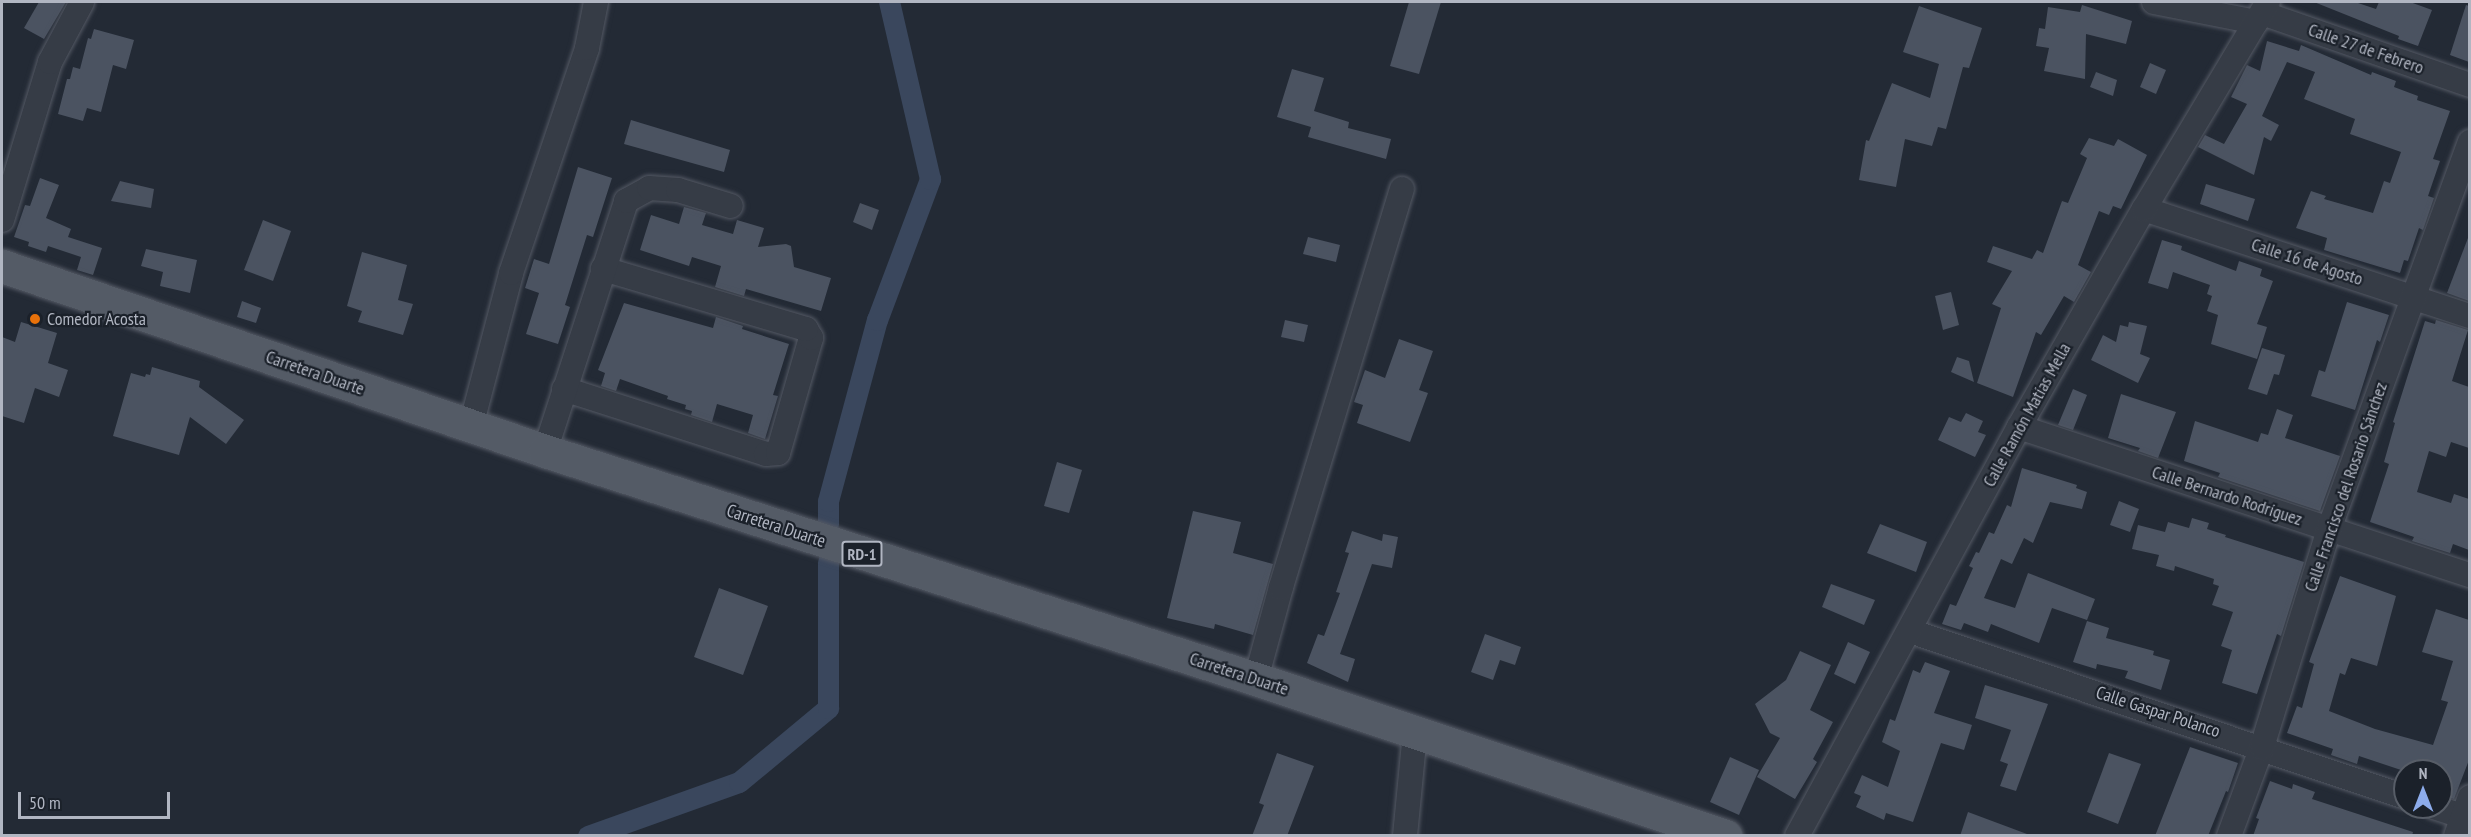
<!DOCTYPE html>
<meta charset="utf-8">
<style>
body{margin:0}
#map{position:relative;width:2471px;height:837px;overflow:hidden;background:#232a35;font-family:"PT Sans Narrow",sans-serif}
div>[style]{position:absolute}
[style*='--x']{left:calc(var(--x)*1px);top:calc(var(--y)*1px);width:calc(var(--w)*1px);rotate:calc(var(--a)*1deg)}
.canal>*{height:21px;margin:-10.5px;padding:0 10.5px;transform-origin:10.5px;border-radius:10.5px;background:#3a475d}
.building>*{inset:0;background:#4b5361}
.roads{filter:drop-shadow(0 0 2px #545964) drop-shadow(0 0 2px #545964)}
.street>*{height:24px;margin:-12px;padding:0 12px;transform-origin:12px;border-radius:12px;background:#363c46}
.primary>*{height:33px;margin:-16.5px;padding:0 16.5px;transform-origin:16.5px;border-radius:16.5px;background:#545b66}
.dots>*{width:16px;height:16px;translate:-50% -50%;box-sizing:border-box;border:3px solid #1b212a;border-radius:50%}
span{translate:-50% -50%;white-space:nowrap;text-align:center;line-height:1.15;-webkit-text-stroke:4.5px #1b212a;paint-order:stroke}
.shield-label span{padding:2px 4px;background:#1b212a;border:2px solid;border-radius:4px;-webkit-text-stroke-width:0}
.shield-label{font-size:16px;color:#b1b6c2;font-weight:700}
.street-label{font-size:18px;color:#b1b6c2}
.poi-label{font-size:18px;color:#b1b6c2}
.left{translate:0 -50%;text-align:left}
.frame{position:absolute;inset:0;border:3px solid #b1b6c2;pointer-events:none}
.north{position:absolute;left:2393px;top:759px;width:60px;height:60px;box-sizing:border-box;background:#1b212a;border:2px solid #575d67;border-radius:50%;rotate:0deg;font-size:16px;font-weight:700;line-height:24px;text-align:center;color:#b1b6c2}
.north::after{content:'';display:block;margin:auto;width:21px;height:27px;background:#8daceb;clip-path:polygon(50% 0,100% 100%,50% 72%,0 100%)}
.scale{position:absolute;left:18px;top:792px;width:152px;height:27px;box-sizing:border-box;border:3px solid #b1b6c2;border-top:0;padding-left:8px;font-size:18px;line-height:21px;white-space:nowrap;color:#b1b6c2;-webkit-text-stroke:4px #1b212a;paint-order:stroke}
</style>
<div id="map">
<div class="canal">
<i style="--x:828;--y:524;--w:23;--a:-90"></i>
<i style="--x:828;--y:501;--w:188;--a:-74.9"></i>
<i style="--x:877;--y:320;--w:151;--a:-69.4"></i>
<i style="--x:930;--y:179;--w:182;--a:-103"></i>
<i style="--x:588;--y:836;--w:160;--a:-19.7"></i>
<i style="--x:739;--y:782;--w:116;--a:-39.7"></i>
<i style="--x:828;--y:708;--w:146;--a:-90"></i>
</div>
<div class="building">
<i style="clip-path:polygon(39px 2px,66px 2px,44px 39px,24px 28px)"></i>
<i style="clip-path:polygon(1409px 2px,1441px 2px,1419px 74px,1390px 66px)"></i>
<i style="clip-path:polygon(2314px 2px,2355px 2px,2376px 9px,2379px 2px,2410px 2px,2432px 10px,2418px 46px,2398px 39px,2399px 36px)"></i>
<i style="clip-path:polygon(2082px 5px,2132px 21px,2126px 44px,2086px 34px,2085px 79px,2044px 71px,2049px 48px,2036px 46px,2039px 28px,2045px 29px,2048px 7px,2080px 12px)"></i>
<i style="clip-path:polygon(2466px 5px,2469px 6px,2469px 62px,2450px 55px)"></i>
<i style="clip-path:polygon(1919px 6px,1982px 28px,1969px 68px,1963px 67px,1946px 129px,1938px 127px,1932px 146px,1905px 139px,1896px 187px,1859px 180px,1866px 140px,1869px 141px,1892px 83px,1930px 98px,1939px 64px,1903px 52px)"></i>
<i style="clip-path:polygon(94px 29px,134px 40px,126px 69px,113px 65px,101px 112px,87px 108px,83px 121px,58px 114px,67px 79px,70px 79px,73px 67px,80px 69px,88px 38px,91px 39px)"></i>
<i style="clip-path:polygon(2267px 41px,2299px 51px,2301px 45px,2371px 75px,2372px 72px,2396px 81px,2394px 87px,2418px 96px,2417px 100px,2450px 111px,2433px 159px,2440px 161px,2428px 196px,2434px 198px,2423px 230px,2419px 228px,2408px 261px,2404px 260px,2400px 273px,2324px 250px,2327px 238px,2296px 228px,2311px 191px,2326px 196px,2324px 199px,2373px 213px,2384px 181px,2390px 183px,2401px 152px,2350px 134px,2355px 119px,2304px 99px,2315px 72px,2287px 62px,2262px 116px,2279px 125px,2271px 141px,2264px 137px,2254px 175px,2198px 147px,2205px 135px,2224px 144px,2247px 104px,2231px 97px,2247px 65px,2260px 71px)"></i>
<i style="clip-path:polygon(2150px 63px,2166px 70px,2156px 94px,2140px 87px)"></i>
<i style="clip-path:polygon(1292px 69px,1324px 78px,1314px 111px,1349px 122px,1348px 128px,1391px 139px,1386px 159px,1308px 137px,1311px 127px,1277px 117px)"></i>
<i style="clip-path:polygon(2096px 72px,2117px 80px,2113px 96px,2090px 87px)"></i>
<i style="clip-path:polygon(631px 120px,730px 150px,724px 172px,624px 144px)"></i>
<i style="clip-path:polygon(2089px 138px,2114px 146px,2118px 139px,2147px 155px,2121px 209px,2113px 206px,2109px 215px,2099px 211px,2078px 265px,2091px 272px,2074px 302px,2064px 296px,2041px 335px,2036px 332px,2013px 397px,1977px 383px,2001px 308px,1992px 304px,2012px 271px,1987px 262px,1993px 246px,2032px 259px,2037px 250px,2043px 253px,2062px 201px,2068px 203px,2087px 158px,2080px 154px)"></i>
<i style="clip-path:polygon(578px 167px,612px 178px,593px 237px,587px 235px,565px 305px,570px 307px,558px 344px,526px 334px,539px 293px,525px 288px,534px 259px,549px 264px)"></i>
<i style="clip-path:polygon(40px 178px,59px 185px,46px 218px,71px 229px,68px 237px,102px 248px,93px 275px,77px 270px,81px 257px,48px 246px,46px 252px,28px 246px,29px 242px,14px 237px,25px 205px,30px 206px)"></i>
<i style="clip-path:polygon(120px 181px,154px 189px,151px 208px,111px 201px)"></i>
<i style="clip-path:polygon(2206px 184px,2255px 199px,2248px 221px,2200px 204px)"></i>
<i style="clip-path:polygon(860px 203px,879px 210px,872px 230px,853px 222px)"></i>
<i style="clip-path:polygon(684px 207px,706px 213px,702px 225px,733px 234px,737px 220px,764px 228px,758px 247px,786px 244px,791px 246px,794px 267px,831px 278px,821px 311px,746px 289px,744px 296px,715px 287px,721px 266px,692px 257px,689px 266px,640px 250px,651px 215px,679px 224px)"></i>
<i style="clip-path:polygon(263px 220px,291px 231px,273px 281px,244px 270px)"></i>
<i style="clip-path:polygon(1308px 237px,1340px 245px,1336px 262px,1303px 254px)"></i>
<i style="clip-path:polygon(2468px 238px,2469px 238px,2469px 301px,2447px 293px)"></i>
<i style="clip-path:polygon(2162px 240px,2182px 246px,2181px 250px,2236px 271px,2239px 261px,2262px 269px,2260px 276px,2273px 281px,2257px 324px,2267px 327px,2257px 359px,2211px 344px,2218px 315px,2207px 311px,2212px 296px,2207px 294px,2210px 285px,2173px 272px,2168px 289px,2148px 283px)"></i>
<i style="clip-path:polygon(146px 249px,197px 260px,190px 293px,160px 286px,163px 272px,141px 266px)"></i>
<i style="clip-path:polygon(362px 252px,407px 265px,398px 300px,413px 304px,403px 335px,358px 322px,362px 311px,347px 306px)"></i>
<i style="clip-path:polygon(1951px 292px,1959px 325px,1943px 330px,1935px 296px)"></i>
<i style="clip-path:polygon(242px 301px,261px 308px,256px 323px,237px 317px)"></i>
<i style="clip-path:polygon(2347px 302px,2389px 315px,2380px 342px,2377px 340px,2355px 410px,2311px 396px,2319px 370px,2325px 372px)"></i>
<i style="clip-path:polygon(624px 303px,713px 328px,716px 317px,743px 326px,742px 329px,789px 344px,773px 395px,778px 396px,765px 439px,748px 433px,753px 415px,717px 404px,712px 422px,691px 415px,692px 411px,685px 409px,686px 405px,667px 399px,668px 396px,620px 379px,616px 391px,601px 386px,605px 373px,598px 370px)"></i>
<i style="clip-path:polygon(1285px 320px,1308px 325px,1304px 342px,1281px 337px)"></i>
<i style="clip-path:polygon(2436px 320px,2468px 330px,2452px 381px,2469px 387px,2469px 448px,2451px 442px,2446px 457px,2429px 451px,2417px 492px,2451px 503px,2454px 494px,2469px 499px,2469px 550px,2453px 544px,2450px 553px,2412px 541px,2414px 537px,2370px 522px,2389px 464px,2384px 462px,2395px 423px,2393px 422px,2425px 321px,2435px 324px)"></i>
<i style="clip-path:polygon(21px 322px,57px 333px,48px 363px,68px 370px,59px 397px,35px 388px,24px 423px,2px 416px,2px 337px,15px 342px)"></i>
<i style="clip-path:polygon(2129px 322px,2147px 326px,2140px 354px,2150px 358px,2138px 383px,2091px 360px,2103px 335px,2116px 342px,2120px 325px,2128px 327px)"></i>
<i style="clip-path:polygon(1399px 339px,1433px 351px,1419px 390px,1428px 393px,1410px 442px,1357px 423px,1363px 405px,1354px 402px,1365px 370px,1385px 378px)"></i>
<i style="clip-path:polygon(2262px 348px,2285px 355px,2279px 375px,2274px 374px,2267px 395px,2248px 389px)"></i>
<i style="clip-path:polygon(1957px 357px,1969px 361px,1974px 382px,1951px 372px)"></i>
<i style="clip-path:polygon(152px 367px,200px 381px,199px 387px,244px 420px,226px 444px,190px 417px,179px 455px,113px 436px,131px 373px,145px 377px,146px 374px,150px 375px)"></i>
<i style="clip-path:polygon(2073px 389px,2087px 395px,2073px 430px,2058px 425px)"></i>
<i style="clip-path:polygon(2121px 394px,2176px 412px,2158px 458px,2138px 451px,2140px 448px,2108px 438px)"></i>
<i style="clip-path:polygon(2277px 409px,2293px 415px,2285px 438px,2340px 456px,2320px 511px,2218px 477px,2220px 473px,2184px 461px,2195px 421px,2258px 442px,2261px 433px,2268px 435px)"></i>
<i style="clip-path:polygon(1966px 413px,1983px 421px,1978px 432px,1986px 435px,1975px 457px,1938px 440px,1949px 417px,1961px 422px)"></i>
<i style="clip-path:polygon(1057px 462px,1082px 470px,1069px 513px,1044px 506px)"></i>
<i style="clip-path:polygon(2022px 468px,2077px 485px,2076px 488px,2087px 492px,2082px 509px,2050px 502px,2033px 543px,2024px 538px,2012px 564px,2001px 559px,1984px 598px,2015px 608px,2028px 573px,2095px 599px,2087px 620px,2052px 608px,2039px 643px,1991px 624px,1988px 632px,1964px 623px,1961px 630px,1942px 624px,1950px 604px,1956px 606px,1973px 568px,1969px 566px,1976px 552px,1979px 553px,1989px 532px,1994px 534px,2007px 505px,2011px 507px)"></i>
<i style="clip-path:polygon(2119px 501px,2139px 509px,2130px 532px,2110px 525px)"></i>
<i style="clip-path:polygon(1193px 511px,1241px 522px,1233px 553px,1273px 564px,1253px 635px,1215px 624px,1214px 629px,1167px 618px)"></i>
<i style="clip-path:polygon(2192px 518px,2209px 523px,2207px 529px,2226px 535px,2225px 537px,2304px 562px,2281px 636px,2277px 634px,2257px 694px,2222px 683px,2232px 650px,2221px 646px,2233px 612px,2212px 605px,2219px 586px,2213px 584px,2214px 579px,2175px 566px,2174px 571px,2156px 566px,2159px 555px,2132px 549px,2138px 525px,2165px 532px,2168px 522px,2189px 528px)"></i>
<i style="clip-path:polygon(1880px 524px,1927px 542px,1916px 572px,1867px 553px)"></i>
<i style="clip-path:polygon(1352px 531px,1382px 541px,1383px 534px,1398px 537px,1392px 568px,1372px 564px,1340px 654px,1355px 659px,1348px 682px,1307px 663px,1318px 634px,1324px 636px,1340px 593px,1336px 592px,1349px 553px,1345px 552px)"></i>
<i style="clip-path:polygon(2340px 576px,2396px 596px,2377px 666px,2351px 658px,2345px 675px,2340px 673px,2329px 711px,2375px 729px,2433px 745px,2448px 702px,2441px 700px,2453px 661px,2422px 652px,2436px 609px,2469px 620px,2469px 760px,2454px 799px,2441px 794px,2441px 771px,2404px 771px,2359px 756px,2357px 764px,2331px 755px,2333px 749px,2287px 733px,2297px 706px,2302px 708px,2314px 664px,2309px 662px)"></i>
<i style="clip-path:polygon(1831px 584px,1875px 600px,1864px 625px,1822px 607px)"></i>
<i style="clip-path:polygon(719px 588px,768px 606px,743px 675px,694px 657px)"></i>
<i style="clip-path:polygon(2087px 621px,2109px 628px,2106px 638px,2154px 651px,2153px 655px,2170px 660px,2161px 690px,2125px 678px,2128px 671px,2097px 664px,2096px 669px,2073px 662px)"></i>
<i style="clip-path:polygon(1485px 634px,1521px 647px,1515px 665px,1500px 660px,1493px 680px,1471px 672px)"></i>
<i style="clip-path:polygon(1848px 642px,1870px 652px,1855px 684px,1834px 674px)"></i>
<i style="clip-path:polygon(1800px 651px,1831px 665px,1810px 710px,1833px 722px,1813px 759px,1817px 762px,1795px 799px,1757px 777px,1780px 738px,1770px 733px,1755px 704px,1786px 680px)"></i>
<i style="clip-path:polygon(1925px 662px,1950px 671px,1934px 713px,1972px 725px,1964px 750px,1941px 743px,1913px 822px,1886px 813px,1884px 820px,1856px 807px,1861px 796px,1854px 793px,1862px 775px,1888px 787px,1900px 751px,1882px 742px,1890px 719px,1895px 721px,1913px 670px,1920px 673px)"></i>
<i style="clip-path:polygon(1985px 685px,2048px 704px,2016px 791px,2000px 786px,2008px 764px,2000px 761px,2011px 730px,1975px 718px)"></i>
<i style="clip-path:polygon(2190px 747px,2238px 763px,2228px 792px,2226px 791px,2208px 836px,2155px 836px)"></i>
<i style="clip-path:polygon(1277px 753px,1314px 766px,1287px 836px,1252px 836px,1264px 805px,1259px 803px)"></i>
<i style="clip-path:polygon(2109px 753px,2141px 764px,2118px 824px,2087px 812px)"></i>
<i style="clip-path:polygon(1730px 757px,1759px 770px,1739px 815px,1710px 802px)"></i>
<i style="clip-path:polygon(2270px 781px,2292px 789px,2293px 784px,2315px 792px,2312px 799px,2413px 832px,2412px 836px,2253px 836px,2259px 819px,2256px 818px)"></i>
<i style="clip-path:polygon(1968px 812px,2027px 834px,2027px 836px,1960px 836px)"></i>
</div>
<div class="roads">
<div class="street">
<i style="--x:2154;--y:2;--w:104;--a:11.1"></i>
<i style="--x:2262;--y:13;--w:220;--a:19.1"></i>
<i style="--x:2144;--y:209;--w:343;--a:18.2"></i>
<i style="--x:2;--y:220;--w:165;--a:-73.1"></i>
<i style="--x:50;--y:62;--w:68;--a:-61.9"></i>
<i style="--x:564;--y:389;--w:212;--a:17.8"></i>
<i style="--x:766;--y:454;--w:12;--a:-5"></i>
<i style="--x:778;--y:453;--w:120;--a:-74"></i>
<i style="--x:811;--y:338;--w:10;--a:-119"></i>
<i style="--x:806;--y:329;--w:212;--a:-163.5"></i>
<i style="--x:471;--y:426;--w:158;--a:-75.3"></i>
<i style="--x:511;--y:273;--w:237;--a:-71.3"></i>
<i style="--x:587;--y:48;--w:47;--a:-78.9"></i>
<i style="--x:2019;--y:427;--w:475;--a:18.2"></i>
<i style="--x:545;--y:451;--w:263;--a:-72"></i>
<i style="--x:626;--y:201;--w:26;--a:-29"></i>
<i style="--x:649;--y:188;--w:29;--a:4"></i>
<i style="--x:678;--y:190;--w:55;--a:16.8"></i>
<i style="--x:1910;--y:631;--w:522;--a:18.54"></i>
<i style="--x:1256;--y:679;--w:95;--a:-74.8"></i>
<i style="--x:1281;--y:587;--w:416;--a:-73.1"></i>
<i style="--x:2434;--y:807;--w:38;--a:18"></i>
<i style="--x:1405;--y:836;--w:104;--a:-84.5"></i>
<i style="--x:1797;--y:836;--w:465;--a:-61.5"></i>
<i style="--x:2019;--y:427;--w:251;--a:-60.2"></i>
<i style="--x:2144;--y:209;--w:241;--a:-59.1"></i>
<i style="--x:2229;--y:836;--w:95;--a:-69.7"></i>
<i style="--x:2262;--y:747;--w:228;--a:-72.9"></i>
<i style="--x:2329;--y:529;--w:412;--a:-70"></i>
<i style="--x:2456;--y:836;--w:41;--a:-70.3"></i>
</div>
<div class="primary">
<i style="--x:2;--y:266;--w:574;--a:18.81"></i>
<i style="--x:545;--y:451;--w:747;--a:17.78"></i>
<i style="--x:1256;--y:679;--w:495;--a:18.5"></i>
</div>
</div>
<div class="dots">
<i style="left:35px;top:319px;background:#e8710a"></i>
</div>
<div class="shield-label">
<span style="left:862px;top:554px">RD-1</span>
</div>
<div class="street-label">
<span style="left:2366px;top:49px;rotate:19deg">Calle 27 de Febrero</span>
<span style="left:2307px;top:262px;rotate:18deg">Calle 16 de Agosto</span>
<span style="left:315px;top:373px;rotate:19deg">Carretera Duarte</span>
<span style="left:2027px;top:415px;rotate:-61deg">Calle Ramón Matías Mella</span>
<span style="left:2346px;top:487px;rotate:-71deg">Calle Francisco del Rosario Sánchez</span>
<span style="left:2227px;top:496px;rotate:18deg">Calle Bernardo Rodríguez</span>
<span style="left:776px;top:526px;rotate:18deg">Carretera Duarte</span>
<span style="left:1239px;top:674px;rotate:18deg">Carretera Duarte</span>
<span style="left:2158px;top:712px;rotate:18deg">Calle Gaspar Polanco</span>
</div>
<div class="poi-label">
<span class="left" style="left:47px;top:319px">Comedor Acosta</span>
</div>
<div class="frame"></div>
<div class="north">N</div>
<div class="scale">50 m</div>
</div>
